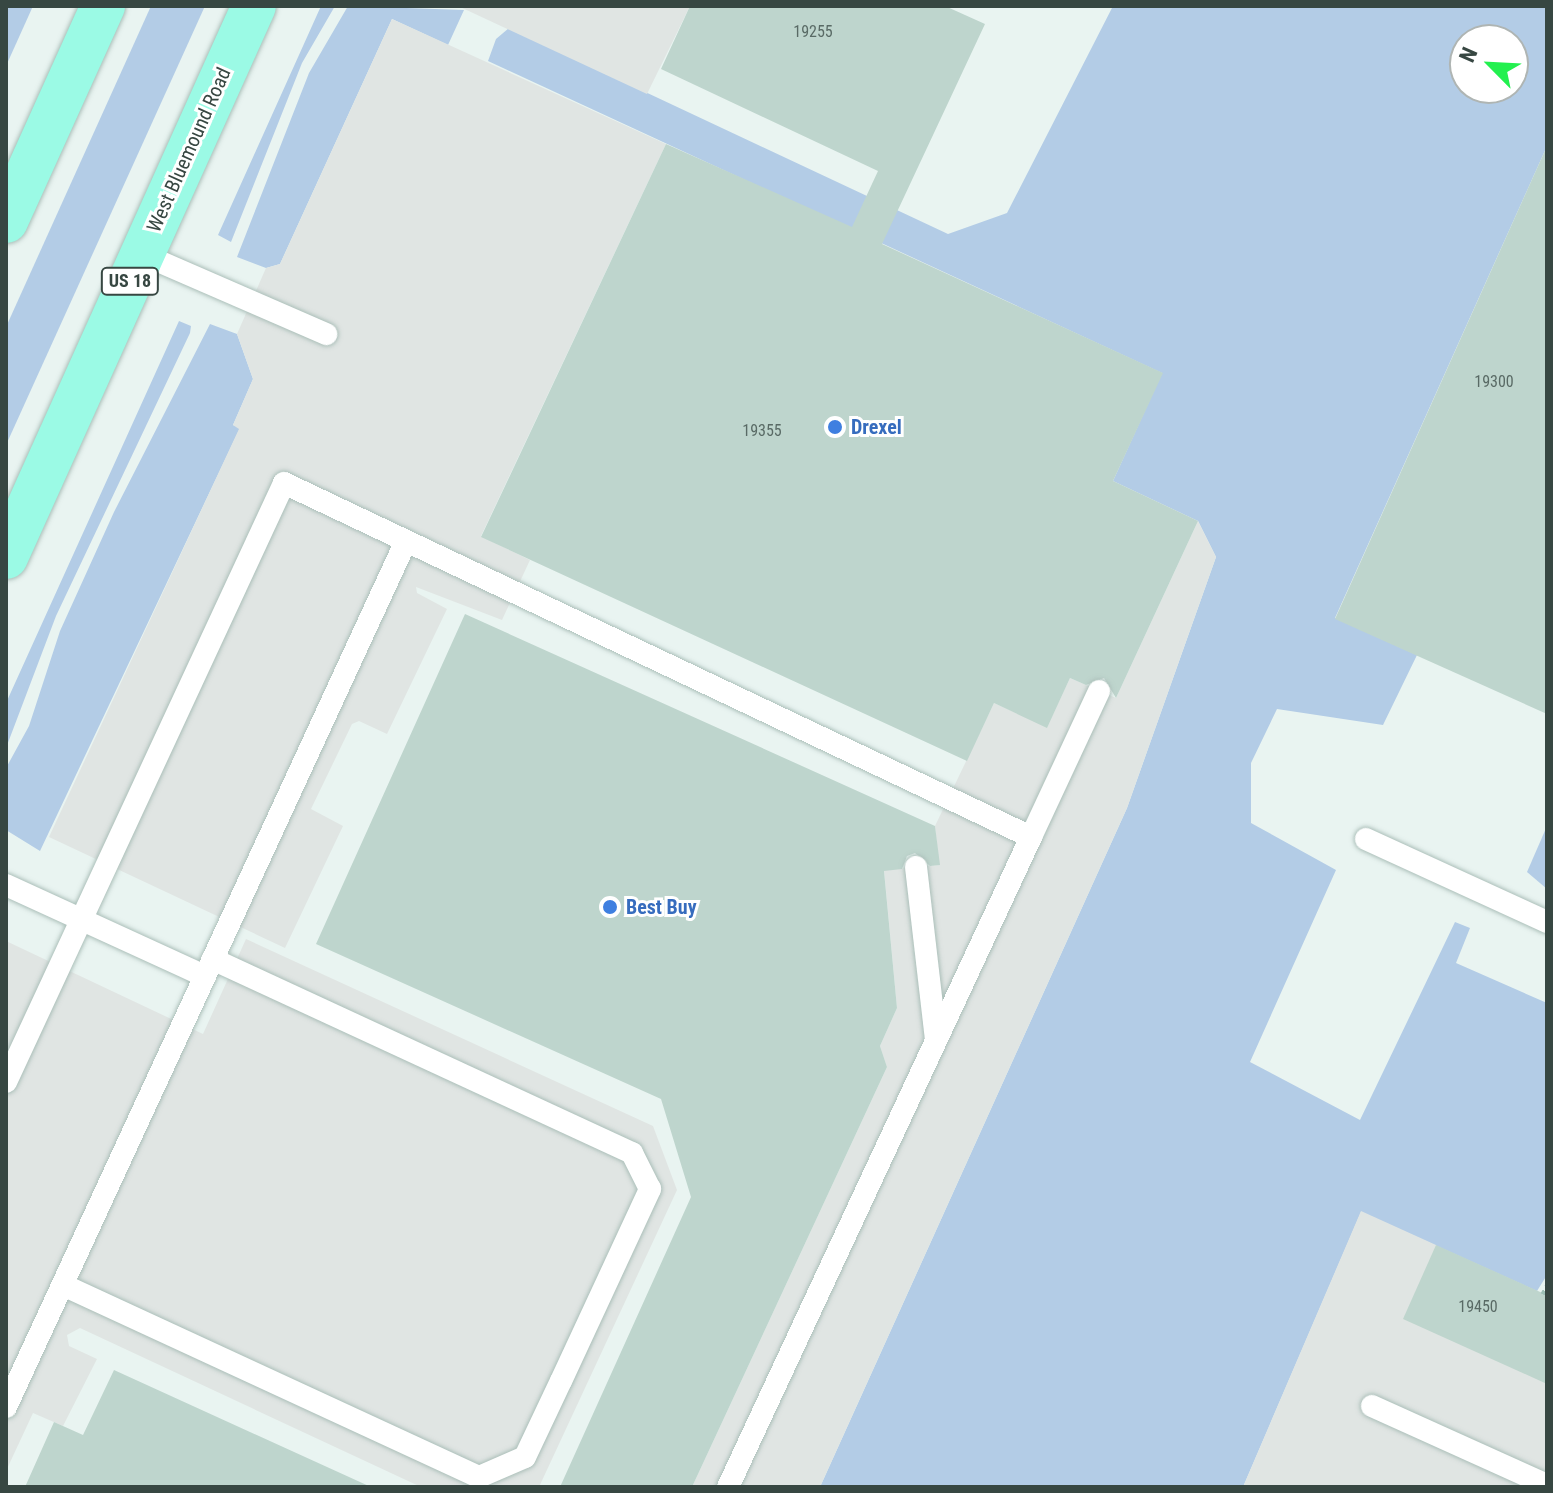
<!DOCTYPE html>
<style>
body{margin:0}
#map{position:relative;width:1553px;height:1493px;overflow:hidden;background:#e9f4f1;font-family:"Roboto Condensed",sans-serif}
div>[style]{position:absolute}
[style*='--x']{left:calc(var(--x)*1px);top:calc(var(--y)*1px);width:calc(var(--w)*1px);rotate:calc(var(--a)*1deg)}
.green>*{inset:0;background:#b3cce6}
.parking>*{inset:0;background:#e0e5e3}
.building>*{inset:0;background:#bed5cd}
.path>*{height:5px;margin-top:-2.5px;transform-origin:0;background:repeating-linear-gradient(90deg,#9dc0b6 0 4px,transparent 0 8px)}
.roads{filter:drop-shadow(0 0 2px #abbfb9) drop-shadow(0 0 2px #abbfb9)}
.lane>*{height:22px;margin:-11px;padding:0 11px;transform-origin:11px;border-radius:11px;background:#fff}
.primary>*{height:44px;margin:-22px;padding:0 22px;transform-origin:22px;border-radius:22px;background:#9bfae5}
.dots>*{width:22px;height:22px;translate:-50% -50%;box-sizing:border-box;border:4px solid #fff;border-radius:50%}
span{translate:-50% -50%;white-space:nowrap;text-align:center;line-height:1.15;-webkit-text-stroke:6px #fff;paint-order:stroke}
.number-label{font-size:16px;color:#596a65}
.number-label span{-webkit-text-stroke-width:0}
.shield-label span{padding:2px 6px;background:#fff;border:2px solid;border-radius:6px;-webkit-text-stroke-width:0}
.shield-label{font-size:18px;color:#374742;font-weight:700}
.street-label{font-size:20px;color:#374742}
.shop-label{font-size:20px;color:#366cbe;font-weight:700}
.left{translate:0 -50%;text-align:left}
.frame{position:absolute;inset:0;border:8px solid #374742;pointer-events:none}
.north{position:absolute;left:1449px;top:24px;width:80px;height:80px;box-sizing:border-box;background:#fff;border:2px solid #afb5b3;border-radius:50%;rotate:294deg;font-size:22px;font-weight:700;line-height:32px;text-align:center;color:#374742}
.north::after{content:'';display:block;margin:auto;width:28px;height:36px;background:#23f04f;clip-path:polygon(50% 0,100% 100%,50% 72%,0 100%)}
</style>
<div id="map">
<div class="green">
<i style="clip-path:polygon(6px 6px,33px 6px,6px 66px)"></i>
<i style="clip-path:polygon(151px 6px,205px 6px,6px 445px,6px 327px)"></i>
<i style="clip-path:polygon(321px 6px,335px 6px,302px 63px,231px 242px,218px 235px)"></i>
<i style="clip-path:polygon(348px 6px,464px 10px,448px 45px,392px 19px,280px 264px,266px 268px,237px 257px,309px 73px)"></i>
<i style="clip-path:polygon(evenodd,1113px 6px,1547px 6px,1547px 146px,1335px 618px,1417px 655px,1383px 725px,1277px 709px,1251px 763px,1251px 823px,1336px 870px,1250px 1062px,1360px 1120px,1455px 922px,1470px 928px,1456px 963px,1547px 1003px,1547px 1275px,1537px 1291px,1361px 1212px,1243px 1487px,820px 1487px,1127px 808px,1216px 557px,1198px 521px,1113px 481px,1162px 373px,488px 61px,496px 39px,509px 28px,948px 234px,1007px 213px,1113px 6px,1465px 40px,1513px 40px,1513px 88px,1465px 88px,1465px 40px)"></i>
<i style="clip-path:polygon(179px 321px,191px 326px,190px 333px,56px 616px,6px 748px,6px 703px)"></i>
<i style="clip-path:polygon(210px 324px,237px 334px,253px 379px,233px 425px,240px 428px,40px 851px,6px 830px,6px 768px,29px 726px,60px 631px,114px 512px)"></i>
<i style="clip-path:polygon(1547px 826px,1547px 889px,1527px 872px)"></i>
</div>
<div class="parking">
<i style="clip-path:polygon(458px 6px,690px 6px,647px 94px)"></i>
<i style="clip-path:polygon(392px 19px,666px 144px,481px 536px,530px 560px,502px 620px,416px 587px,417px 593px,447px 609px,387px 734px,359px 721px,352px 724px,311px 809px,343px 826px,285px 948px,49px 837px,239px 429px,233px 425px,253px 379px,237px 334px,266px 268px,280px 264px)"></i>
<i style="clip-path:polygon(1198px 521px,1216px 557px,1127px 808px,820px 1487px,692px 1487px,887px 1067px,880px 1046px,897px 1008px,884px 870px,939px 865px,935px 826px,994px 703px,1047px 727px,1070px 678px,1116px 698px)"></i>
<i style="clip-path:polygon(246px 939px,653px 1126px,677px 1190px,539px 1487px,421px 1487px,80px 1328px,67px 1335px,69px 1346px,97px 1359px,63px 1426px,33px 1413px,6px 1471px,6px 941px,203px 1034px)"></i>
<i style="clip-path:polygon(1361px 1211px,1436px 1245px,1547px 1384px,1547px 1487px,1243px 1487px)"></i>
</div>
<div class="building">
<i style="clip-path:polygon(690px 6px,945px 6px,985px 24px,882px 244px,1163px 373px,1113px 481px,1198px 521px,1116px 698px,1104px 678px,1086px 685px,1070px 678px,1047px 728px,994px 703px,967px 761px,481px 537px,666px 144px,852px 227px,878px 171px,661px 69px)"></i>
<i style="clip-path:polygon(1547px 146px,1547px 714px,1335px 619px)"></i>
<i style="clip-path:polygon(465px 614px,935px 826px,940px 865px,930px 866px,915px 853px,907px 856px,902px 869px,884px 871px,897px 1008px,880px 1046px,887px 1067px,692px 1487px,560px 1487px,691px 1197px,661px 1099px,316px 944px)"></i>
<i style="clip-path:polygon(1436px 1245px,1547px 1295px,1547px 1384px,1403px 1319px)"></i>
<i style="clip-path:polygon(114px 1370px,371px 1487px,25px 1487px,54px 1422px,83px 1435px)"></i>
</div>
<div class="path">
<i style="--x:1543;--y:1294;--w:9;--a:-63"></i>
</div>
<div class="roads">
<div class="lane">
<i style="--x:142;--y:254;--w:201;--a:23.5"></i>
<i style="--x:1031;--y:837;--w:161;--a:-65"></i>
<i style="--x:1366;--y:839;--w:199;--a:24.6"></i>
<i style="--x:916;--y:867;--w:173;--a:83.4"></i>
<i style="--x:6;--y:885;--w:219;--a:24.6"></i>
<i style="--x:6;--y:1082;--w:660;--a:-65.1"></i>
<i style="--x:284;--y:483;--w:827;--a:25.36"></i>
<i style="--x:1031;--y:837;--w:717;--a:114.99"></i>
<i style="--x:63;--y:1285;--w:458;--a:24.8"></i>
<i style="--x:479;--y:1477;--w:50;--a:-23.5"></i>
<i style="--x:525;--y:1457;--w:84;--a:-64.7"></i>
<i style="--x:561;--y:1381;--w:212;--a:-65.1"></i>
<i style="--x:650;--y:1189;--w:40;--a:-116.6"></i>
<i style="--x:632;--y:1153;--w:462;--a:-155.2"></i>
<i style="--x:1372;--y:1406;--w:192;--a:24.3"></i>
<i style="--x:6;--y:1407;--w:954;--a:-65.21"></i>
</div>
<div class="primary">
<i style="--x:6;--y:221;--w:236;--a:-65.7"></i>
<i style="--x:6;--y:557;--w:604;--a:-65.77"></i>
</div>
</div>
<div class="dots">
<i style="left:835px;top:427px;background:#3f7fe0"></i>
<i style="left:610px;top:907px;background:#3f7fe0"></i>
</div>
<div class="number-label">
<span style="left:813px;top:32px">19255</span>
<span style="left:1494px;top:382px">19300</span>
<span style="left:762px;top:431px">19355</span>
<span style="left:1478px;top:1307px">19450</span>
</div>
<div class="shield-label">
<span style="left:130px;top:281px">US 18</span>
</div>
<div class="street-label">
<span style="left:189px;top:150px;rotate:-66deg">West Bluemound Road</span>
</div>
<div class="shop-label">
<span class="left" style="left:851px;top:427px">Drexel</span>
<span class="left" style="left:626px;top:907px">Best Buy</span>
</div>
<div class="frame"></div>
<div class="north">N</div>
</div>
